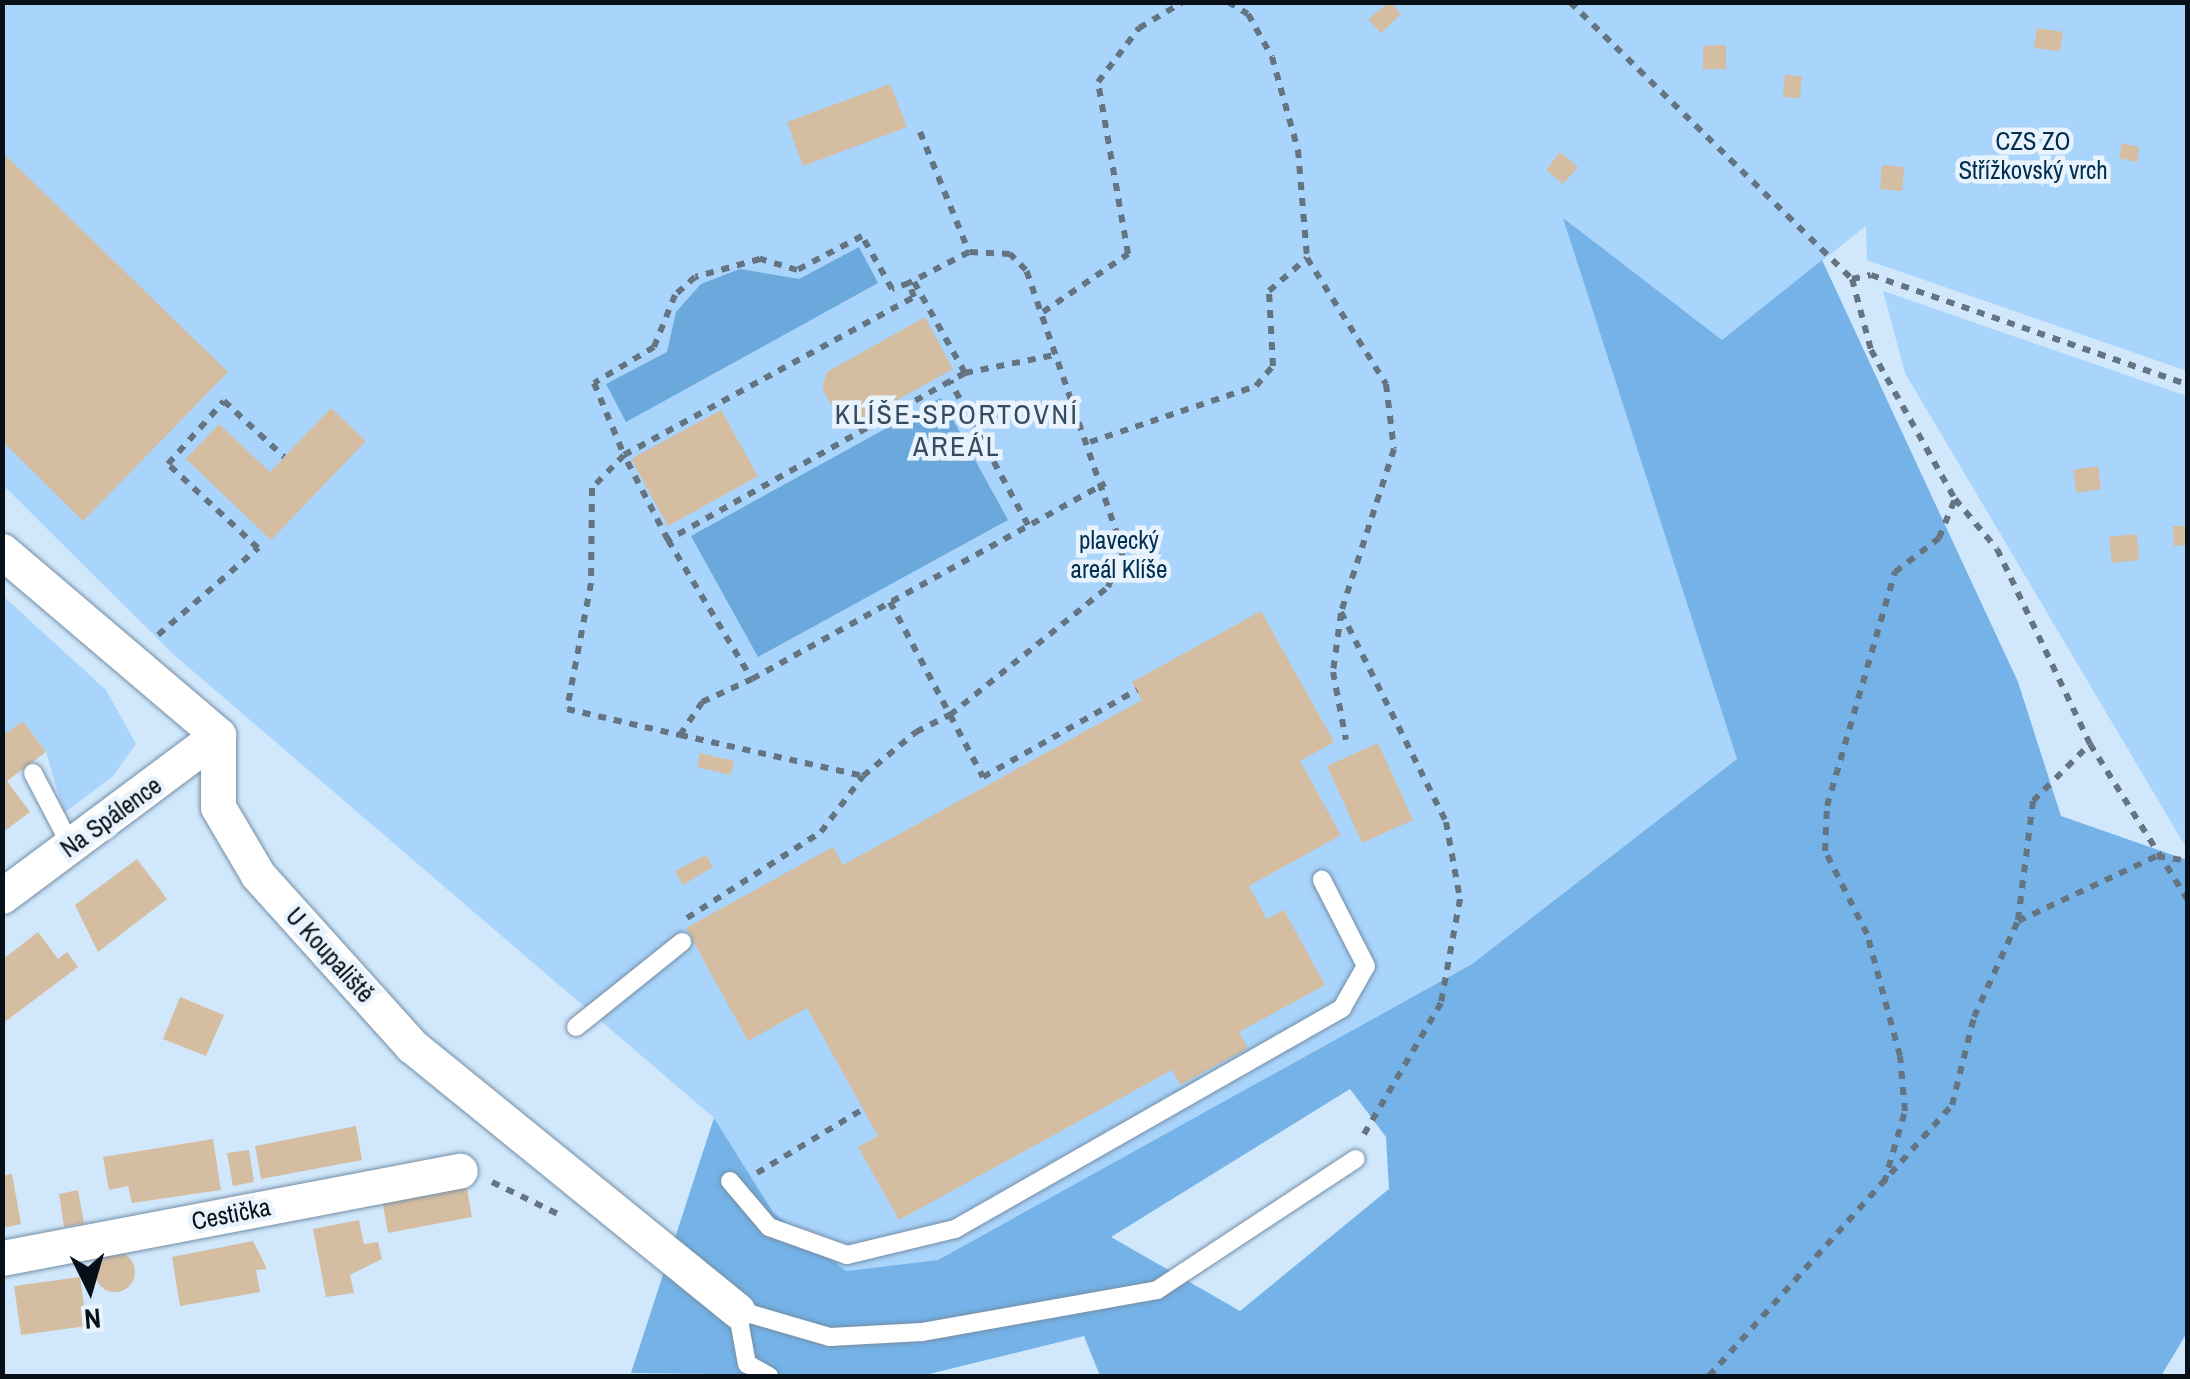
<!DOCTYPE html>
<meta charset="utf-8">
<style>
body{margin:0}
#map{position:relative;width:2190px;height:1379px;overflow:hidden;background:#d1e8fc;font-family:"Archivo Narrow",sans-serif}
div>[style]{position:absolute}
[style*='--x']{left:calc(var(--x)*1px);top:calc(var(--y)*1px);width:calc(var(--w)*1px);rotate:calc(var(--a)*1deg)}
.green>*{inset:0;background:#a9d4fb}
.forest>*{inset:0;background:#74b2e7}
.water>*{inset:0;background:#6ba8dc}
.building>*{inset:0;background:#d5bda2}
.round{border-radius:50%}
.path>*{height:6px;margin-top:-3px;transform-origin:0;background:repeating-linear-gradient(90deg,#647481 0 8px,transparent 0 16px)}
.roads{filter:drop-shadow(0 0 2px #748da4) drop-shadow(0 0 2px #748da4)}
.service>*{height:18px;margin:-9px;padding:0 9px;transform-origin:9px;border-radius:9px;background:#fff}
.minor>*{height:35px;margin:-17.5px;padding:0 17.5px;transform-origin:17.5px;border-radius:17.5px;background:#fff}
span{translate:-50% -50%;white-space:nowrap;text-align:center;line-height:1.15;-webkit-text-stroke:9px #e8f3fd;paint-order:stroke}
.park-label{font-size:25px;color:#002f51}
.street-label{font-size:25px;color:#071018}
.neighbourhood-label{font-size:28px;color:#344b60;letter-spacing:2.5px}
.frame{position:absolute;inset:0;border:5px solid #071018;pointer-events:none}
.north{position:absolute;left:40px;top:1239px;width:100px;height:100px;-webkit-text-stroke:8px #e8f3fd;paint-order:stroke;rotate:175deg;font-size:28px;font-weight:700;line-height:40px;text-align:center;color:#071018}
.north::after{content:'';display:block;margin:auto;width:35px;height:45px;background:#071018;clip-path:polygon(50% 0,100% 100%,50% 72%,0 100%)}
</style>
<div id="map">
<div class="green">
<i style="clip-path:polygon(2px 3px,2187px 3px,2187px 371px,1867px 260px,1866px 226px,1722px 340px,1564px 220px,1737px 759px,1472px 964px,938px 1260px,846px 1271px,773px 1212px,714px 1118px,173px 654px,3px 485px)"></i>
<i style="clip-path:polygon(1883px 291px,2187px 396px,2187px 849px,1905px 373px)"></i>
<i style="clip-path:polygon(3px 596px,106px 690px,136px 744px,113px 776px,64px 813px,46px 752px,23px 721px,3px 736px)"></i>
</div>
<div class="forest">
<i style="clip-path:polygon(evenodd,1563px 218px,1722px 340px,1822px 260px,2018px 682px,2061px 816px,2187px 860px,2188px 1331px,2161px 1376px,1100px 1376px,1084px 1336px,921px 1376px,631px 1373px,714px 1118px,773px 1212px,846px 1271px,938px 1260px,1472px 964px,1737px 759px,1563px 218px,1350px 1089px,1386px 1137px,1389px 1189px,1240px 1311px,1111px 1237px,1350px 1089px)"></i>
</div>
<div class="water">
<i style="clip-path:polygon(859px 247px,878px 283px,626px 422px,606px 384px,667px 352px,676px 312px,701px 284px,740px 269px,799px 279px)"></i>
<i style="clip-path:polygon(941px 398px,1008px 520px,758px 657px,691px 536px)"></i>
</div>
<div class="building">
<i style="clip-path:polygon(1390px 2px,1401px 14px,1381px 33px,1368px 19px)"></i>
<i style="clip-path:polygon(2037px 28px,2063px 32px,2060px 51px,2034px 48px)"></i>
<i style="clip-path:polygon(1726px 45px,1726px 69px,1703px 69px,1703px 46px)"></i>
<i style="clip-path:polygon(1785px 75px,1802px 76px,1800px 98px,1783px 97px)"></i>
<i style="clip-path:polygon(890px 84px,907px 127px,803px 166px,787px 122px)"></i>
<i style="clip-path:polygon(2122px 143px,2139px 147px,2137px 162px,2119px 158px)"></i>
<i style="clip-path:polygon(2px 152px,228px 372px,83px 521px,2px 441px)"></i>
<i style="clip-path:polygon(1560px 152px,1578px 167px,1563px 184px,1546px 170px)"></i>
<i style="clip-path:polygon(1882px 165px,1904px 167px,1902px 191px,1880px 189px)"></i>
<i style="clip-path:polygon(925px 317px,953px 369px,845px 429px,822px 388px,827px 372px)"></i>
<i style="clip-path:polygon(331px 408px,366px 441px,271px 540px,186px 459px,219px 424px,270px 472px)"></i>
<i style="clip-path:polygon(721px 410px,758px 476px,668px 526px,631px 459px)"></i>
<i style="clip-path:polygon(2098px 466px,2101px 489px,2077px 493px,2073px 470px)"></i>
<i style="clip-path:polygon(2173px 526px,2188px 526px,2188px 545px,2174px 546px)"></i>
<i style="clip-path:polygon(2137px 534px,2139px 560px,2112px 563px,2109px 537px)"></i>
<i style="clip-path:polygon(1261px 611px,1334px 742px,1300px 761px,1341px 835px,1249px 886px,1267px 919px,1284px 910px,1325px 985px,1239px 1032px,1248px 1048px,1180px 1085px,1172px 1070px,899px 1220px,858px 1147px,878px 1136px,807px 1008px,748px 1041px,686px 928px,833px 847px,843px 865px,1142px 700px,1132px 682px)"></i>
<i style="clip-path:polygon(23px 721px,46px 752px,7px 781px,30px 812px,2px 833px,2px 736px)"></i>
<i style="clip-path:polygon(1378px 743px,1413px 820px,1362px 843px,1327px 766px)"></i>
<i style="clip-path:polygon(700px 753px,734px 761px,731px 775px,697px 767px)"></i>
<i style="clip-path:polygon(706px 855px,713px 867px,683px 885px,675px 871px)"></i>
<i style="clip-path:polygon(137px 859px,167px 899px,98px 952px,75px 905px)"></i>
<i style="clip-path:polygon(38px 932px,58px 959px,67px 952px,78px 967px,2px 1024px,2px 960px)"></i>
<i style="clip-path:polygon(180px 997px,224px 1015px,206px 1056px,163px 1039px)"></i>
<i style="clip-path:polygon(356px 1126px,362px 1160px,261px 1179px,255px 1146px)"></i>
<i style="clip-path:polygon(213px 1139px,221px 1190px,132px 1203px,128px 1186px,109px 1190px,103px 1157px)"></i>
<i style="clip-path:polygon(249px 1150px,254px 1182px,233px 1186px,227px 1153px)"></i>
<i style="clip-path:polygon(12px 1174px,21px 1224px,2px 1228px,2px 1176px)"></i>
<i style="clip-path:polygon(466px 1184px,472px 1217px,388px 1233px,382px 1199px)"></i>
<i style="clip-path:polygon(78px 1190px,84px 1223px,64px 1227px,59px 1194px)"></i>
<i style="clip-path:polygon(359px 1220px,364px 1244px,378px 1242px,382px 1259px,350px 1275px,354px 1293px,326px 1297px,313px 1229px)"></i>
<i style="clip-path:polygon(253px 1241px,267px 1269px,256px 1270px,260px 1292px,180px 1306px,172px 1257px)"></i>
<i class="round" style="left:95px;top:1252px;width:40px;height:40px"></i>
<i style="clip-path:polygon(80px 1277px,87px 1326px,21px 1335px,14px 1286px)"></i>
</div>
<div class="path">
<i style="--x:1228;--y:2;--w:23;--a:31"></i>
<i style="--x:1248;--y:14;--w:49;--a:60.8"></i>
<i style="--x:1272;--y:57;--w:97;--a:74.4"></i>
<i style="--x:1298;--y:150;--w:108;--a:85.2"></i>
<i style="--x:1307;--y:258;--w:149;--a:57.9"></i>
<i style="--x:1386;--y:384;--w:65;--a:83"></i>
<i style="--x:1394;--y:449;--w:171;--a:108"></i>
<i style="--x:1341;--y:612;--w:235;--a:63.4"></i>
<i style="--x:1446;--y:822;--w:78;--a:79.7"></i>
<i style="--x:1460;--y:899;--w:106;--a:100.4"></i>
<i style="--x:1441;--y:1003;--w:154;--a:120.4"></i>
<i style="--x:1570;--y:2;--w:395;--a:44.5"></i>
<i style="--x:1852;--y:279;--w:73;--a:75"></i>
<i style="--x:1871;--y:350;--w:171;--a:60.6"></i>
<i style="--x:1955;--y:499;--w:65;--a:50"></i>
<i style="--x:1997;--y:549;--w:216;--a:64.5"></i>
<i style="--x:2090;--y:744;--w:184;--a:57.9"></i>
<i style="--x:920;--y:132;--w:130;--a:67.8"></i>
<i style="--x:1852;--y:279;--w:19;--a:-12"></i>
<i style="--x:1871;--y:275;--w:336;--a:19.1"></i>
<i style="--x:914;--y:282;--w:104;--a:60.7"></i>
<i style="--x:965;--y:373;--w:17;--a:152"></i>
<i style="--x:1043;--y:312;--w:103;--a:-34.3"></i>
<i style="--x:1128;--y:254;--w:175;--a:-99.9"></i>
<i style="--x:1098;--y:82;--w:68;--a:-52.8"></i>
<i style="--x:1139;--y:28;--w:51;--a:-30.6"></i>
<i style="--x:965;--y:373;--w:96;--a:-11.4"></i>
<i style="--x:1090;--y:442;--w:175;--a:-18.6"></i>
<i style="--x:1256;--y:386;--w:26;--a:-50"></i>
<i style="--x:1273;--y:366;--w:75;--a:-93.1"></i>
<i style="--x:1269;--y:291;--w:50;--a:-41"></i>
<i style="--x:1028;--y:525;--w:164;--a:-118.4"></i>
<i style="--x:950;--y:381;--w:324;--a:150.6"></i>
<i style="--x:668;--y:540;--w:162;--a:58.9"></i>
<i style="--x:752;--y:679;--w:404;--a:-29"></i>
<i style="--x:668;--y:540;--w:96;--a:-117.4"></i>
<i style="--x:624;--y:455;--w:330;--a:-28.6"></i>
<i style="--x:914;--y:297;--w:15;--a:-110"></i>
<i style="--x:909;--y:283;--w:18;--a:161"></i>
<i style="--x:892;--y:289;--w:61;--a:-119.5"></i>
<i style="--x:862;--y:236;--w:73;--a:152.4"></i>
<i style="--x:797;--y:270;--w:39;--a:-163"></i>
<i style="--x:760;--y:259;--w:67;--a:164.5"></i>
<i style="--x:695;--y:277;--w:27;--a:138"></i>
<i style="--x:675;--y:295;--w:56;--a:112"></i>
<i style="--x:654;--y:347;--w:70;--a:149"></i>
<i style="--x:594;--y:383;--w:78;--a:67.4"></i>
<i style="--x:624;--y:455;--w:46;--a:134.1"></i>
<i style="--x:592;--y:488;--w:95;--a:90.6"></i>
<i style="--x:591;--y:583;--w:128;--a:100.8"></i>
<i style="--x:567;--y:709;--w:116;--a:13"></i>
<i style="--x:680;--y:735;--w:40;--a:-56"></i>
<i style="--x:702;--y:702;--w:55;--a:-24.7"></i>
<i style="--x:890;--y:602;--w:128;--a:62"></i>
<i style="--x:950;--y:715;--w:203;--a:-39"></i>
<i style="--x:1108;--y:587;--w:39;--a:-67"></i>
<i style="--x:1123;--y:551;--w:297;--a:-109"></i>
<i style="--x:1026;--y:270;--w:23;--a:-135"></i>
<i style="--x:1010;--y:254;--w:41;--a:-177.2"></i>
<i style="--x:969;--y:252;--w:68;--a:152.7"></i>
<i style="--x:1341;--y:613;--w:60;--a:97.7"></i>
<i style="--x:1333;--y:672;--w:69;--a:79.2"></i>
<i style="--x:158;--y:635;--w:133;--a:-41"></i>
<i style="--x:258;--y:548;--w:123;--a:-137"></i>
<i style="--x:168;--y:464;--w:84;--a:-48.4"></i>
<i style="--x:224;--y:401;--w:82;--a:43"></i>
<i style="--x:680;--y:735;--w:188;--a:12.6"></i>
<i style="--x:687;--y:918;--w:159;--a:-32.7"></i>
<i style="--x:821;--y:832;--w:70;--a:-53.1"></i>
<i style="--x:863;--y:776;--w:69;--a:-39.7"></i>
<i style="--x:916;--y:732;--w:38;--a:-27"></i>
<i style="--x:950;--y:715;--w:70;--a:62"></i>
<i style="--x:983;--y:777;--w:177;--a:-29.5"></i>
<i style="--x:2018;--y:920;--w:120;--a:-82.8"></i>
<i style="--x:2033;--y:801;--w:81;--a:-45"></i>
<i style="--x:757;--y:1173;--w:124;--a:-31.1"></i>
<i style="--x:492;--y:1182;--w:78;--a:25.9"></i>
<i style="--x:1884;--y:1183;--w:75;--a:-73.7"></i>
<i style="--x:1905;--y:1111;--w:55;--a:-95.2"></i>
<i style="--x:1900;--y:1056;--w:126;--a:-105.1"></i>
<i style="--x:1867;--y:934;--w:93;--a:-116.8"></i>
<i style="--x:1825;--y:851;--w:45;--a:-87.5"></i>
<i style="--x:1827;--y:806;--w:244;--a:-73.8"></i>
<i style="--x:1895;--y:572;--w:56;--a:-37.7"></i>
<i style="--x:1939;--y:538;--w:42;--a:-67.7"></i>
<i style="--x:1709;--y:1376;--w:364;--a:-48.1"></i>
<i style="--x:1952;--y:1105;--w:91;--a:-76"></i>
<i style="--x:1974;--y:1017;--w:106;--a:-65.4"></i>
<i style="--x:2018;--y:921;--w:153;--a:-25.1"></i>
<i style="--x:2157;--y:856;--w:31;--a:9"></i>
</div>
<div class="roads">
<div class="service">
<i style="--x:33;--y:773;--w:82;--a:62.5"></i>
<i style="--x:576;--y:1027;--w:136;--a:-38.7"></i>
<i style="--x:730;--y:1181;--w:60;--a:49.7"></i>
<i style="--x:769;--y:1227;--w:83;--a:19.7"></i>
<i style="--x:847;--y:1255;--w:111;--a:-13.5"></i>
<i style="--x:955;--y:1229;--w:446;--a:-29.7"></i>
<i style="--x:1342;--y:1008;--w:48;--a:-60.3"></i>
<i style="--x:1366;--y:966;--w:97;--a:-117.1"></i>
<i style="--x:769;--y:1376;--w:25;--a:-151"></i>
<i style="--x:747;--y:1364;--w:55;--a:-100.5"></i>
<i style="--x:737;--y:1310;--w:97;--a:16.2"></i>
<i style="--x:830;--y:1337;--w:92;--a:-3.1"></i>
<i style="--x:922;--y:1332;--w:239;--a:-10.1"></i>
<i style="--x:1157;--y:1290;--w:238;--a:-33.4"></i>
</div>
<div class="minor">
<i style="--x:2;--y:551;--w:284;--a:40.4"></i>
<i style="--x:218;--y:735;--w:72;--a:90"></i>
<i style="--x:218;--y:807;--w:79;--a:59.5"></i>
<i style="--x:258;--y:875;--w:230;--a:48"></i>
<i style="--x:412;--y:1046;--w:419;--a:39.1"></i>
<i style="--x:2;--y:896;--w:269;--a:-36.7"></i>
<i style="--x:2;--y:1258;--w:466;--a:-10.8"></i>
</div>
</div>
<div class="park-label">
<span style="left:2033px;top:156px">CZS ZO<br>Střížkovský vrch</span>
<span style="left:1119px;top:555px">plavecký<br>areál Klíše</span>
</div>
<div class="street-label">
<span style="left:111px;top:817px;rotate:-36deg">Na Spálence</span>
<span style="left:330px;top:955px;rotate:48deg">U Koupaliště</span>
<span style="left:231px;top:1214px;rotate:-11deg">Cestička</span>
</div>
<div class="neighbourhood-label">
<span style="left:957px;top:430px">KLÍŠE-SPORTOVNÍ<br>AREÁL</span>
</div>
<div class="frame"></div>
<div class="north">N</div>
</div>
